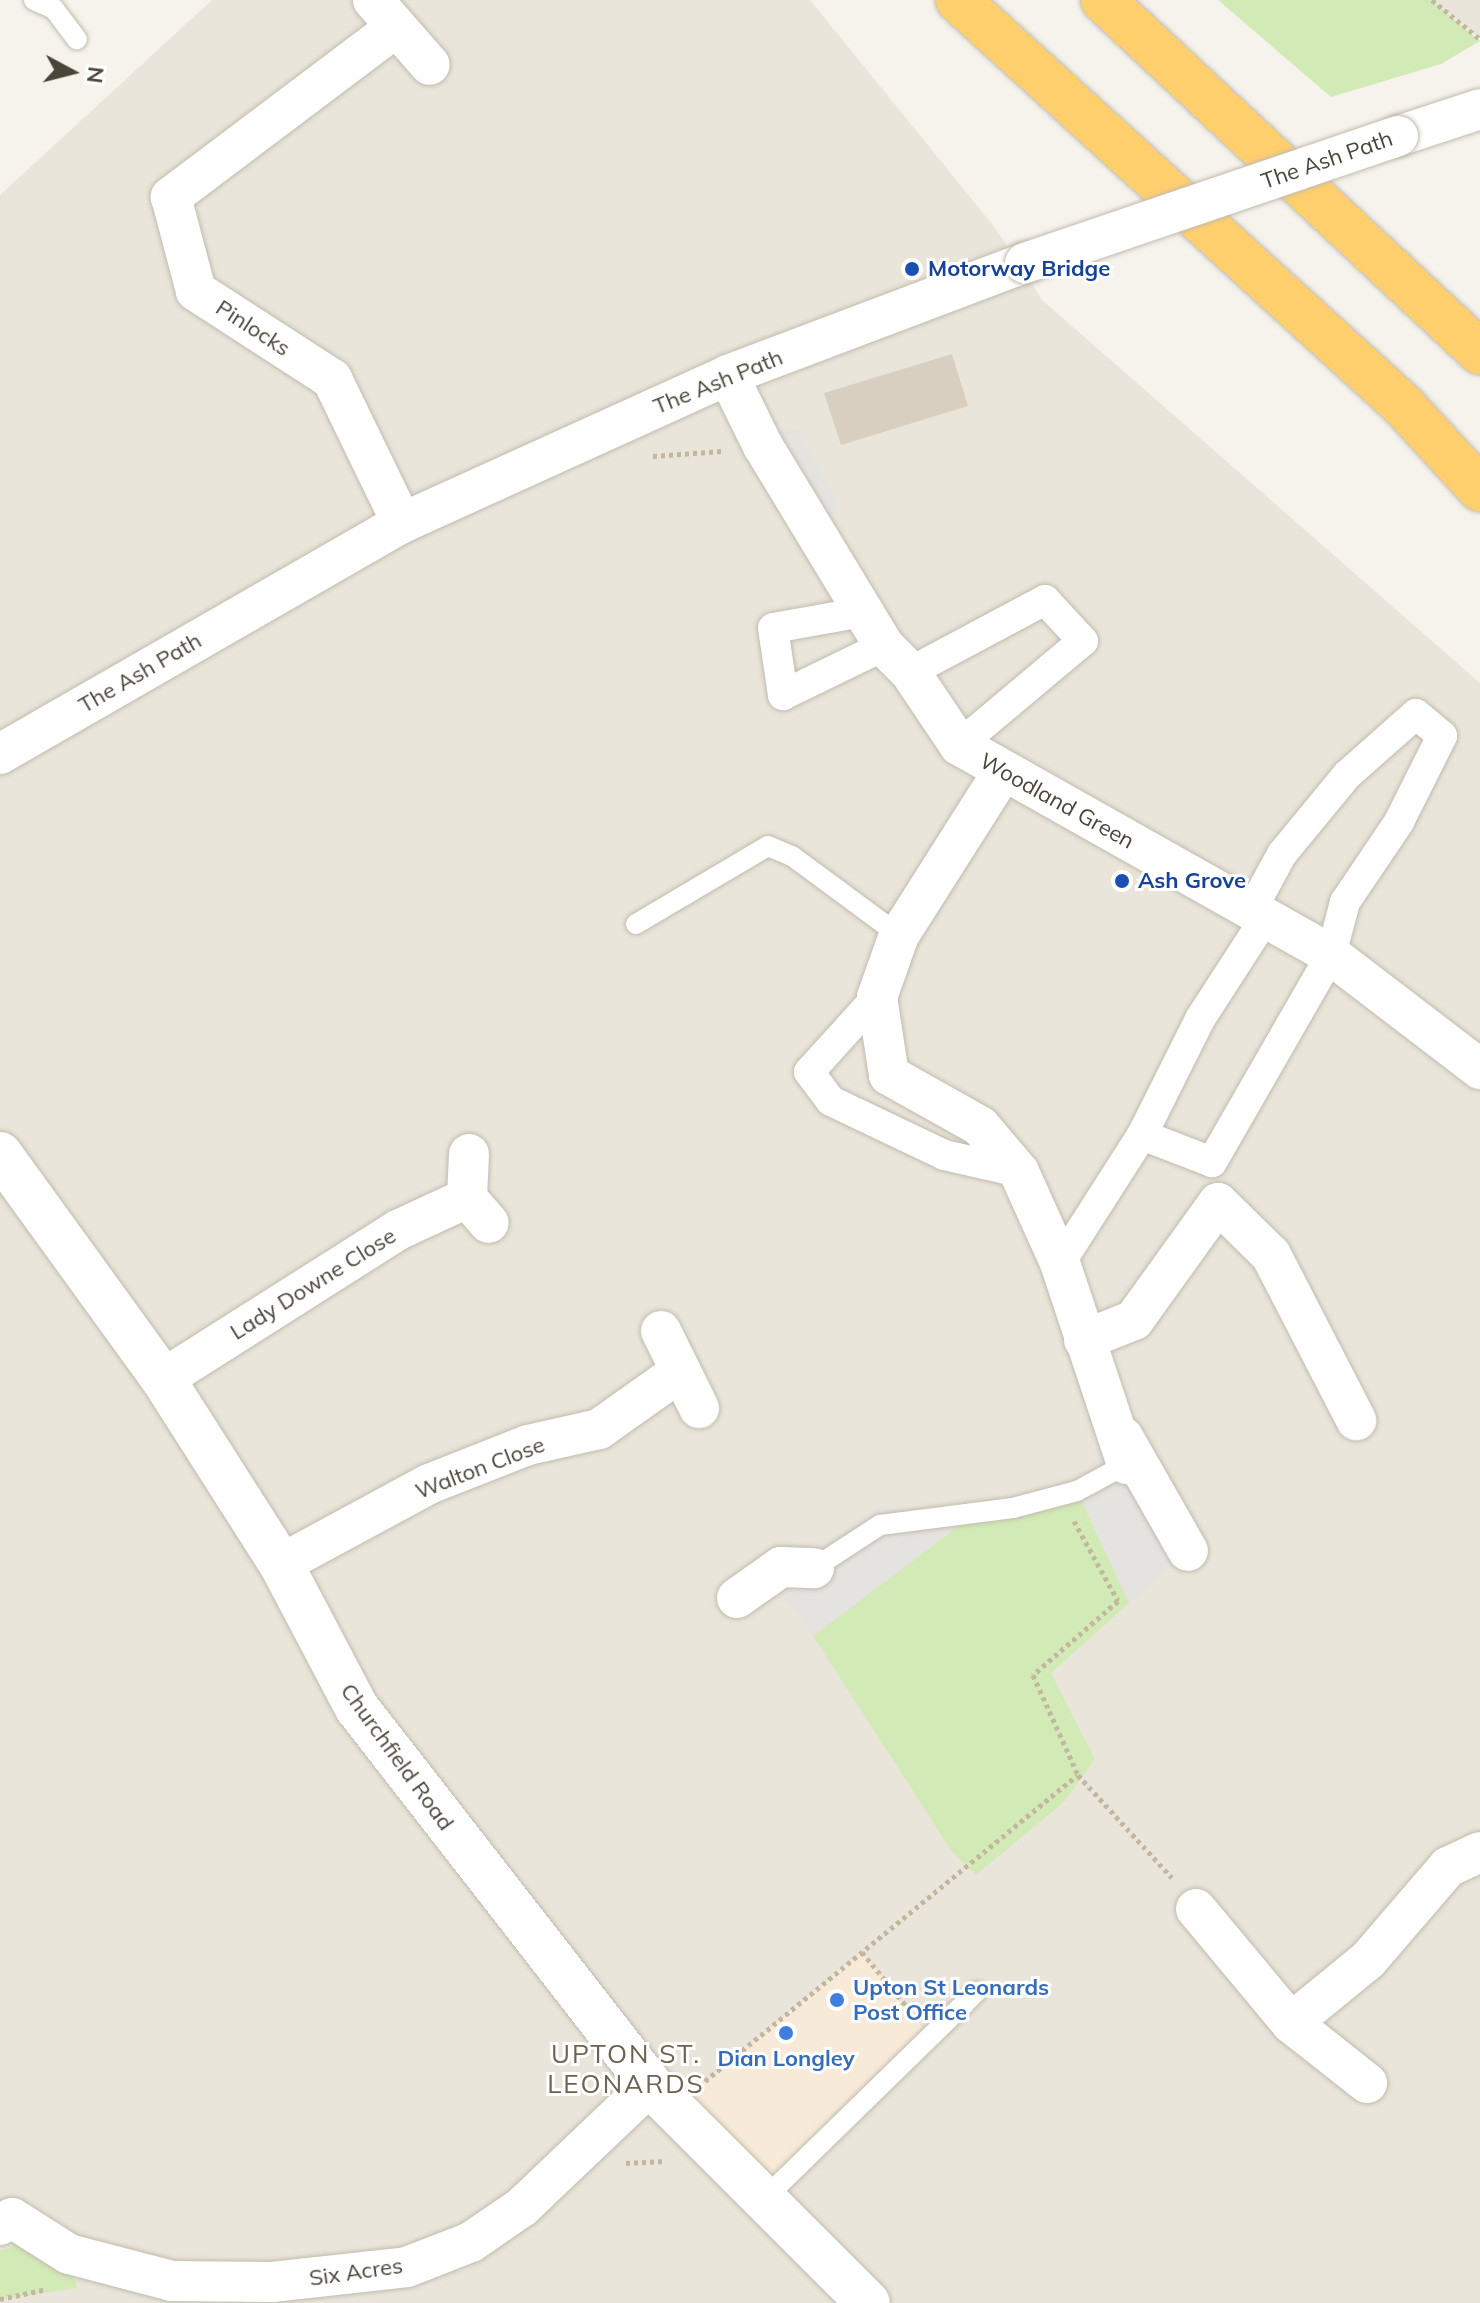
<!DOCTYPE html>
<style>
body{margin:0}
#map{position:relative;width:1480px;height:2303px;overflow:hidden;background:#f6f3ec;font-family:Mulish,sans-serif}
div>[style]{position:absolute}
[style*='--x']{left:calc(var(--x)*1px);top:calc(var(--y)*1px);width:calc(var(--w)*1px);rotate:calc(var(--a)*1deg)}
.residential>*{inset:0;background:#eae5da}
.commercial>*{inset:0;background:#f7ead8}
.green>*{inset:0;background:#d2eab5}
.parking>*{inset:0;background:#e5e3e0}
.building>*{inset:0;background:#d8cfc1}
.path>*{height:5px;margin-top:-2.5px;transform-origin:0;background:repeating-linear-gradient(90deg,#c4b79f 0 4px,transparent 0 8px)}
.roads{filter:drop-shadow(0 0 2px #c2bbae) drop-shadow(0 0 2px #c2bbae)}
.service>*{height:20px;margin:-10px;padding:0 10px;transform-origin:10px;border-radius:10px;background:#fff}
.pedestrian>*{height:30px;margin:-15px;padding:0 15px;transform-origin:15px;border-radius:15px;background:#fff}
.minor>*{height:40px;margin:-20px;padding:0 20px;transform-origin:20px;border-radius:20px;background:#fff}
.tertiary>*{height:44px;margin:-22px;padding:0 22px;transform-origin:22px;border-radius:22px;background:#fff}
.motorway>*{height:44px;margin:-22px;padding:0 22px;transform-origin:22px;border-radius:22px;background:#ffcf6e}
.bridges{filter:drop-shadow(0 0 2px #c2bbae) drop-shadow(0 0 2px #c2bbae)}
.minor-bridge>*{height:40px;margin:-20px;padding:0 20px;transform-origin:20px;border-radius:20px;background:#fff}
.dots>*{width:22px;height:22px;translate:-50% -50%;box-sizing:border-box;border:4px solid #fff;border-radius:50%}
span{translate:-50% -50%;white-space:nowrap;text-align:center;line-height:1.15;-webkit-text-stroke:6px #fff;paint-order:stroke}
.street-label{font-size:22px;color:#4b4439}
.transit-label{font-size:22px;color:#164399;font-weight:700}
.left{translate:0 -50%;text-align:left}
.shop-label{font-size:22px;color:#366cbe;font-weight:700}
.quarter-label{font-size:26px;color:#6e6250;letter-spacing:2px}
.north{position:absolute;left:32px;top:32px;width:80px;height:80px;-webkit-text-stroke:6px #fff;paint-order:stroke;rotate:97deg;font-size:22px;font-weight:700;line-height:32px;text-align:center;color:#4b4439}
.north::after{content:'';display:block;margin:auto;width:28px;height:36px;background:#4b4439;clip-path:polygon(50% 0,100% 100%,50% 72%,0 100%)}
</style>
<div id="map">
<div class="residential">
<i style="clip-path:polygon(212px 0,810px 0,996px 229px,1042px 300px,1480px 683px,1480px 2303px,0 2303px,0 195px)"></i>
<i style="clip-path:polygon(1432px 0,1480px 0,1480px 39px)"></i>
</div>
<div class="commercial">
<i style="clip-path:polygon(862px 1952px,930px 2037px,763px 2200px,675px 2107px)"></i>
</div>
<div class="green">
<i style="clip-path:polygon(1218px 0,1432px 0,1480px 41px,1441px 64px,1331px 97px)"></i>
<i style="clip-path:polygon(1077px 1491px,1129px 1603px,1051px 1673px,1095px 1759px,1064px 1802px,976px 1875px,953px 1853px,813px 1636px,969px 1518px)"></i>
<i style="clip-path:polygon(14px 2246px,31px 2247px,73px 2271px,77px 2288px,0 2299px,0 2251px)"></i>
</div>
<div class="parking">
<i style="clip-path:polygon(777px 427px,798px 431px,838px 503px,829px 527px)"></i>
<i style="clip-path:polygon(1115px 1423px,1188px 1551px,1129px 1603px,1077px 1491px)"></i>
<i style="clip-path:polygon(881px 1507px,969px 1518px,813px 1636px,772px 1580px)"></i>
</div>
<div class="building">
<i style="clip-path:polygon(952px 354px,968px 406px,841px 445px,824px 393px)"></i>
</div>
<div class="path">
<i style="--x:1432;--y:0;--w:62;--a:39.1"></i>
<i style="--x:653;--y:456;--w:69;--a:-4.1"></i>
<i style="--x:1074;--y:1521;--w:91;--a:61.2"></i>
<i style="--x:1118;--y:1601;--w:113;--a:139"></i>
<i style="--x:1033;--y:1675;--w:110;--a:65.8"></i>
<i style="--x:1078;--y:1775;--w:139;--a:47.6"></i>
<i style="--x:862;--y:1952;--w:79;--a:50.7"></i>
<i style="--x:705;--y:2081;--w:482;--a:-39.4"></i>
<i style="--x:626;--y:2163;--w:38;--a:-3"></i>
<i style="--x:0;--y:2299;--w:48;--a:-12"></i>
</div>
<div class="roads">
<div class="service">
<i style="--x:34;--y:0;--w:22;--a:24"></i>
<i style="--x:54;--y:9;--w:38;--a:53"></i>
<i style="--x:636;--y:924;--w:153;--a:-30.6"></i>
<i style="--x:768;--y:846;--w:26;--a:23"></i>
<i style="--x:792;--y:856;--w:133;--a:36.4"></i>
<i style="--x:814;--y:1568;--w:79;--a:-33.1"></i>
<i style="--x:880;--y:1525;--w:134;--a:-7.3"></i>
<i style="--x:1013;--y:1508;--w:66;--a:-14.9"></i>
<i style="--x:1077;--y:1491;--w:57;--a:-28.4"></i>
<i style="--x:763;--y:2200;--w:298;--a:-44.3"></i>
</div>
<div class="pedestrian">
<i style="--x:863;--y:612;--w:91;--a:169.9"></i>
<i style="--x:773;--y:628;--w:68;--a:81.5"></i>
<i style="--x:783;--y:695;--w:112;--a:-25.9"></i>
<i style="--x:910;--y:672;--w:153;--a:-28.1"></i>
<i style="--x:1045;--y:600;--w:56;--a:47.2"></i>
<i style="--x:1083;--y:641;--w:162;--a:140"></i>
<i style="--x:1252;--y:909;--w:63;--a:-61.4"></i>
<i style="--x:1282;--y:854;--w:102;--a:-50.6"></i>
<i style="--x:1347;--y:775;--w:92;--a:-41.5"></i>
<i style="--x:1416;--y:714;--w:34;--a:40"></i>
<i style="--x:1442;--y:736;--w:96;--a:116.6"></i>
<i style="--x:1399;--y:822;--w:97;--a:124"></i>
<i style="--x:1345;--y:902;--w:55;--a:104.8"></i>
<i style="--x:1331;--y:955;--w:239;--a:119.9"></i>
<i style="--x:1212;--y:1162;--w:75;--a:-158.9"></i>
<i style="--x:1142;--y:1135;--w:130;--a:-63.4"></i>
<i style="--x:1200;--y:1019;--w:121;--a:-57.1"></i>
<i style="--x:877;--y:997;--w:101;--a:132.2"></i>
<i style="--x:809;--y:1072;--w:36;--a:53"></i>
<i style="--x:831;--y:1101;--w:125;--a:25.5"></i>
<i style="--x:944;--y:1155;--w:77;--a:12.8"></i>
<i style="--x:1060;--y:1263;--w:152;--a:-57.4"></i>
</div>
<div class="minor">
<i style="--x:373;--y:0;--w:86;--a:48.8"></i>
<i style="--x:395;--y:28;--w:281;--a:143"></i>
<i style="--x:171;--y:197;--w:97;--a:75.1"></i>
<i style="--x:196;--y:291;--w:162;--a:32.9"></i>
<i style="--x:332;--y:379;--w:160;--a:64.1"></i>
<i style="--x:1398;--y:136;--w:86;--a:-18.2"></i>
<i style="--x:728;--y:375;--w:79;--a:63.8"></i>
<i style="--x:763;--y:446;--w:234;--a:58.8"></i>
<i style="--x:884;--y:646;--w:37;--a:45"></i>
<i style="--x:910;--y:672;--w:88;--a:56.1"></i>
<i style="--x:959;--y:745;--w:427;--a:29.4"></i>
<i style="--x:1331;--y:955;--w:188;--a:37.4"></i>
<i style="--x:0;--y:754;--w:464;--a:-29.9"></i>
<i style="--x:402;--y:523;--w:358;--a:-24.4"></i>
<i style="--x:728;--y:375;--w:317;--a:-20.7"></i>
<i style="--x:1002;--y:773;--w:192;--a:122.4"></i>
<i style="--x:899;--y:935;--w:66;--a:109.5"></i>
<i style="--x:877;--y:997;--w:79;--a:81.3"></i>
<i style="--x:889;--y:1075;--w:104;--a:29.3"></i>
<i style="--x:980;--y:1126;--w:60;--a:49.7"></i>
<i style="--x:1019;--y:1172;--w:100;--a:65.7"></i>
<i style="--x:1060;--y:1263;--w:212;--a:71.6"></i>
<i style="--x:469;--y:1154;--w:44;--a:92.6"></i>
<i style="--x:467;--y:1198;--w:33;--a:49"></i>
<i style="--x:661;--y:1331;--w:86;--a:63.7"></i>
<i style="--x:1084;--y:1340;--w:54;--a:-21.8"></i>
<i style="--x:1134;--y:1320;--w:144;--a:-54.3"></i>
<i style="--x:1218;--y:1203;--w:74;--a:44.5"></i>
<i style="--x:1271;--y:1255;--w:186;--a:62.7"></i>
<i style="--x:163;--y:1379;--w:278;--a:-32.4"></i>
<i style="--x:398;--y:1230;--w:76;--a:-24.9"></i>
<i style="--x:1123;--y:1437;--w:131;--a:60.3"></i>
<i style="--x:281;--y:1564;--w:168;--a:-28.4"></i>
<i style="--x:429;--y:1484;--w:106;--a:-21.5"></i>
<i style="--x:528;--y:1445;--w:73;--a:-12.7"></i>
<i style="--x:599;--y:1429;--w:97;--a:-35.3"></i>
<i style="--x:737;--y:1598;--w:54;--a:-35.2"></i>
<i style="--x:781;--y:1567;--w:33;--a:2"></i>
<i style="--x:1196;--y:1909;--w:148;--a:50.2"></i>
<i style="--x:1291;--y:2023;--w:99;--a:-39.3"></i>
<i style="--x:1368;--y:1960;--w:123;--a:-49.3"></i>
<i style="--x:1448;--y:1867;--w:35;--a:-25"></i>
<i style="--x:1291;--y:2023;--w:97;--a:38.3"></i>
<i style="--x:0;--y:2225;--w:14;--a:-30"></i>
<i style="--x:12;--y:2218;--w:67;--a:32.3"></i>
<i style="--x:69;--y:2254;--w:106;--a:14.7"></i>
<i style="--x:172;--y:2281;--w:100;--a:0.6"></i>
<i style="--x:272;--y:2282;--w:136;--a:-6.3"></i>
<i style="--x:407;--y:2267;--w:69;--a:-21.3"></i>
<i style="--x:471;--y:2242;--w:62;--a:-34.5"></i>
<i style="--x:522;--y:2207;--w:177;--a:-43.6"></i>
</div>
<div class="tertiary">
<i style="--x:0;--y:1154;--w:278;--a:54.1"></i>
<i style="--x:163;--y:1379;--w:219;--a:57.5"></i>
<i style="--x:281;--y:1564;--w:163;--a:62.2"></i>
<i style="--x:357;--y:1708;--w:477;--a:52.1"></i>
<i style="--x:650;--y:2085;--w:308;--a:45"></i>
</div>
<div class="motorway">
<i style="--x:958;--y:0;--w:603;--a:42.31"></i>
<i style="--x:1404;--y:406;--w:113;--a:47.5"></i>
<i style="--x:1103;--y:0;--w:516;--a:43.04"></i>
</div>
</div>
<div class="bridges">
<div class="minor-bridge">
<i style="--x:1025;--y:263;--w:394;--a:-18.8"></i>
</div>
</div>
<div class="dots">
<i style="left:912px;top:269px;background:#1a4fb4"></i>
<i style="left:1122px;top:881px;background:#1a4fb4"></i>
<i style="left:837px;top:2000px;background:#3f7fe0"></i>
<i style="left:786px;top:2033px;background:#3f7fe0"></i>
</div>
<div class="street-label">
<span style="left:1327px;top:160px;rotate:-19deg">The Ash Path</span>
<span style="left:253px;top:328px;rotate:33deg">Pinlocks</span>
<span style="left:718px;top:382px;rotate:-22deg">The Ash Path</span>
<span style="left:140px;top:673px;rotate:-30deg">The Ash Path</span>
<span style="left:1057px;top:801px;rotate:29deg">Woodland Green</span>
<span style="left:313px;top:1284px;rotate:-32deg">Lady Downe Close</span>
<span style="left:480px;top:1468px;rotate:-21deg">Walton Close</span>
<span style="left:397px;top:1757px;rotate:54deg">Churchfield Road</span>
<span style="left:356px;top:2272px;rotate:-8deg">Six Acres</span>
</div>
<div class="transit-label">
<span class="left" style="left:928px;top:269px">Motorway Bridge</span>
<span class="left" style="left:1138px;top:881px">Ash Grove</span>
</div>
<div class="shop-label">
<span class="left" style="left:853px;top:2000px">Upton St Leonards<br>Post Office</span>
<span style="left:786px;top:2059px">Dian Longley</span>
</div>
<div class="quarter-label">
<span style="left:626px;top:2069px">UPTON ST.<br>LEONARDS</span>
</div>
<div class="north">N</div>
</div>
